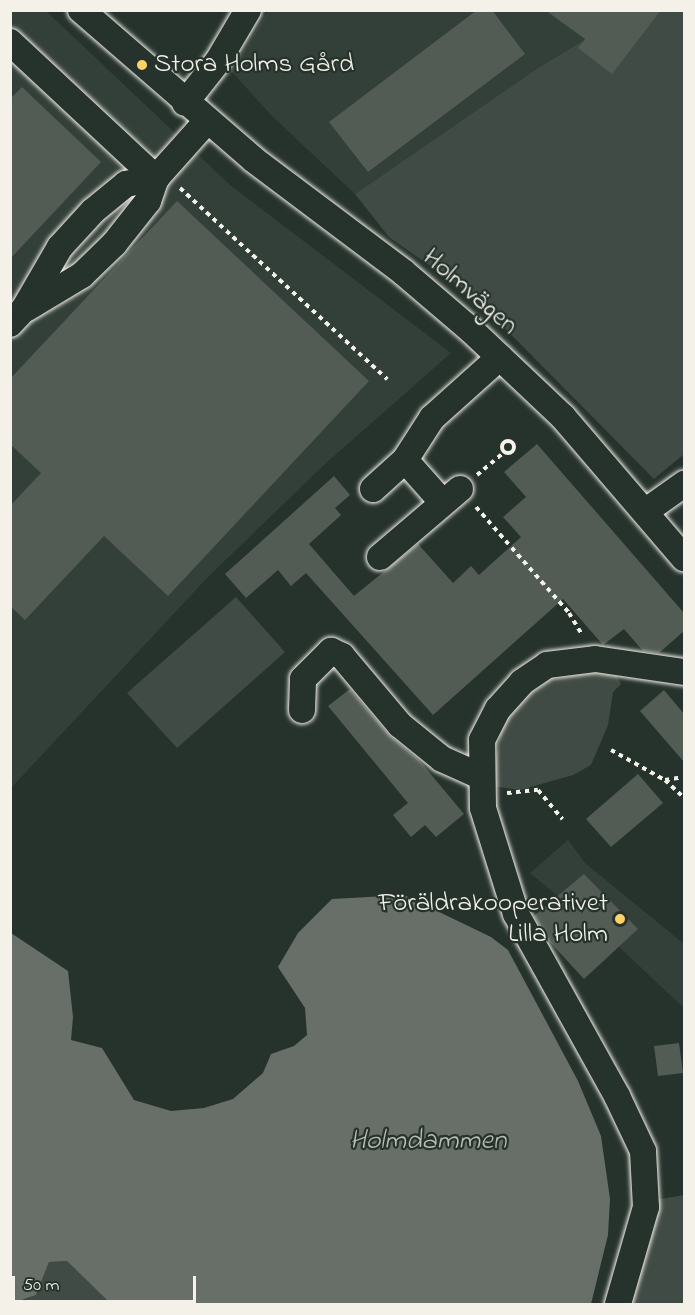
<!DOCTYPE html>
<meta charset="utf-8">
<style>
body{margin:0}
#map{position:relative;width:695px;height:1315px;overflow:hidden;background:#26332d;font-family:"Indie Flower",sans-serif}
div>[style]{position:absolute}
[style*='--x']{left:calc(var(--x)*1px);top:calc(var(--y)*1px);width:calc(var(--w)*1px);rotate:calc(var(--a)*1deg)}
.built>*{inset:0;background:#333f39}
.green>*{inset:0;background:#414b45}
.water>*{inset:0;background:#676f68}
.building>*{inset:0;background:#525c55}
.path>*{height:4px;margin-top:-2px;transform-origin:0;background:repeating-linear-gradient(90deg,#f4f1e8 0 4.5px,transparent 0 9px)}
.path>.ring{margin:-2px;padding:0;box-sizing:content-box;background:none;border:4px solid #f4f1e8;border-radius:50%}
.roads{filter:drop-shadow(0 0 2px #f4f1e8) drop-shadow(0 0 2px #f4f1e8)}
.minor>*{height:26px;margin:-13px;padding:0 13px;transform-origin:13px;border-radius:13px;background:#26332d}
.dots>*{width:16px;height:16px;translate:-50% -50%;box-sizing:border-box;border:3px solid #26332d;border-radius:50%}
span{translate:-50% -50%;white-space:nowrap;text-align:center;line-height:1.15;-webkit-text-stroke:4.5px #26332d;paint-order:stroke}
.poi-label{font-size:27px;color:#f4f1e8}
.left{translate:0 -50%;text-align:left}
.right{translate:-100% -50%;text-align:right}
.street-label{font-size:27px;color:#f4f1e8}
.water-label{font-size:28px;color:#bcbdb5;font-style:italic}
.frame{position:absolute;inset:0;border:12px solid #f4f1e8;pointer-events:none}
.scale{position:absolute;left:12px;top:1276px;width:184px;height:27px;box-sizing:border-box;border:3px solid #f4f1e8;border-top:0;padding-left:8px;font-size:18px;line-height:21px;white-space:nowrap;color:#f4f1e8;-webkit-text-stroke:4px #26332d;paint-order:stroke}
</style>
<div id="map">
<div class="built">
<i style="clip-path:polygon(45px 10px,230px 185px,451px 353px,325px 464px,208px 577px,11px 788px,10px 11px)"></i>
<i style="clip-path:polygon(268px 11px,632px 11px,538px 68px,355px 194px,272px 116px,231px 71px)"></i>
<i style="clip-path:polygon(568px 840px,585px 863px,684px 944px,684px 1008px,619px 947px,530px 873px)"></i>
</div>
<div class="green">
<i style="clip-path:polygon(632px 11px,684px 11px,684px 454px,654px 479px,473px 296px,389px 237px,355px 194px,538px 68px)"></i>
<i style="clip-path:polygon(236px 597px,285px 652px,177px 748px,127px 693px)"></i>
<i style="clip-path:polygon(596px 671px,617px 676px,621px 684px,613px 692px,608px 725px,591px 765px,573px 775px,520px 790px,492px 786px,501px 727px,520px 700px,550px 680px)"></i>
<i style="clip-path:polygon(684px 1195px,684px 1304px,626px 1304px,655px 1200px)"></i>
<i style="clip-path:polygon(67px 1261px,111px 1304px,15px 1304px,36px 1295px,49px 1262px)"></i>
</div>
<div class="water">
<i style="clip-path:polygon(404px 895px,491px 937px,508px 950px,578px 1081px,601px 1136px,610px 1199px,608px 1235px,591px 1304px,111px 1304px,67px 1261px,49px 1262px,36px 1295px,11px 1304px,11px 933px,68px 971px,73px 1017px,71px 1040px,102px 1048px,134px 1100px,171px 1111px,204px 1108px,233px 1099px,263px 1073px,271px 1054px,294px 1046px,307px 1035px,305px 1008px,278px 967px,298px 933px,332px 899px)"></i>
</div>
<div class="building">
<i style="clip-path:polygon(477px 10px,492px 10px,525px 54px,368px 172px,329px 122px)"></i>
<i style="clip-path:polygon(545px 10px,661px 10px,612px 74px,578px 48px,585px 39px)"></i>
<i style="clip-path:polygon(22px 87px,101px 162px,10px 259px,10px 99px)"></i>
<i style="clip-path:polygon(177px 201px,369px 381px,168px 596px,104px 536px,25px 620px,10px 606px,10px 506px,41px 473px,10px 444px,10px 379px)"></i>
<i style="clip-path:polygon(537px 444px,684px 613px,684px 631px,659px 653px,643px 651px,624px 629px,603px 645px,563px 599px,433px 715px,306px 573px,291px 586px,278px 570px,246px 598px,225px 574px,334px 476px,350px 495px,335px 508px,341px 515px,309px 544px,354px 596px,418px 544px,453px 583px,471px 566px,479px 575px,521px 537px,503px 517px,526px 497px,504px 472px)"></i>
<i style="clip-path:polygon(350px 689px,389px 735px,419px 760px,464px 814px,436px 837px,425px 825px,411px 837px,393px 815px,408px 803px,328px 706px)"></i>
<i style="clip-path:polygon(664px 690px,684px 714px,684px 762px,640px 711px)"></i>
<i style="clip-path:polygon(638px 774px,663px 803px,611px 847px,586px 819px)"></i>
<i style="clip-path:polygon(584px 874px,638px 929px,584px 979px,548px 940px,534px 916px)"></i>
<i style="clip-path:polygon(679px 1043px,683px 1073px,658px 1076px,654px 1046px)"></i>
</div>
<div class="path">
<i style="--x:180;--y:188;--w:282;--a:42.7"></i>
<i class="ring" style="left:502px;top:441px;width:8px;height:8px"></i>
<i style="--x:477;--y:475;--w:35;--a:-40"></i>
<i style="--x:476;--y:507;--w:141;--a:48.7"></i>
<i style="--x:569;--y:613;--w:26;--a:59"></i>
<i style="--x:611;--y:750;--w:62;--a:29.1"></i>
<i style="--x:665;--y:780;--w:19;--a:-9"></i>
<i style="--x:665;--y:780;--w:26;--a:43"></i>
<i style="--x:507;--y:793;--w:31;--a:-6"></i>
<i style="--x:538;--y:790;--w:38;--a:50"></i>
</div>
<div class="roads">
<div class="minor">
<i style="--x:81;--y:10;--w:229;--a:40.9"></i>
<i style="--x:254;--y:160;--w:186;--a:36.9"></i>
<i style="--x:403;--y:272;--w:89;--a:40.5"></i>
<i style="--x:471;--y:330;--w:127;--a:43.4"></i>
<i style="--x:563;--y:417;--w:186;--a:49.4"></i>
<i style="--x:10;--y:42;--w:200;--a:43"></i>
<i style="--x:156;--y:178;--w:76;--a:-48.2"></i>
<i style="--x:185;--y:103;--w:53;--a:-51.8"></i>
<i style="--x:218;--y:61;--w:59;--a:-59.5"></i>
<i style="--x:27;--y:308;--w:64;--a:-31"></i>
<i style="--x:82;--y:275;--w:45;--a:-44.1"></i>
<i style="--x:114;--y:244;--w:55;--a:-51.7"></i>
<i style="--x:148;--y:201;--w:24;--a:-71"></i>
<i style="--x:10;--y:324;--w:21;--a:-47"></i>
<i style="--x:24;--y:309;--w:72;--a:-59.9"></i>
<i style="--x:60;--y:247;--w:49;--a:-47.5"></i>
<i style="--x:93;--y:211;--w:43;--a:-39.3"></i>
<i style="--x:126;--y:184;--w:31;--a:-11"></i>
<i style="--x:405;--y:460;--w:57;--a:48.5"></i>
<i style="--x:373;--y:489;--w:43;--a:-42.2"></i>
<i style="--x:405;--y:460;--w:50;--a:-57.3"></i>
<i style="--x:432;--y:418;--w:91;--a:-41.9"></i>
<i style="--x:646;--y:511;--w:47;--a:-35.4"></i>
<i style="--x:380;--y:557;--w:105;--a:-40.4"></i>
<i style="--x:302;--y:710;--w:31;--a:-88"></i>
<i style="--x:303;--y:679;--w:40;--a:-45"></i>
<i style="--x:331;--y:651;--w:12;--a:24"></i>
<i style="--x:342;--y:656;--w:90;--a:50"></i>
<i style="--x:400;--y:725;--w:54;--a:39"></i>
<i style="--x:442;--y:759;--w:42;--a:24.1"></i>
<i style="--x:618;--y:1304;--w:101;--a:-73.9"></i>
<i style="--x:646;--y:1207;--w:56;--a:-93.1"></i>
<i style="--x:643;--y:1151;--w:61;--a:-115.3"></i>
<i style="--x:617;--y:1096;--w:208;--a:-119"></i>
<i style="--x:516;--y:914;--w:111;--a:-107.3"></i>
<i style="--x:483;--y:808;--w:68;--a:-90.8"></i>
<i style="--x:482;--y:740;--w:35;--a:-63"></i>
<i style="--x:498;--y:709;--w:36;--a:-48"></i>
<i style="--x:522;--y:682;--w:30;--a:-34"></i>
<i style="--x:547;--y:665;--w:48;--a:-7.1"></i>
<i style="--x:595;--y:659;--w:90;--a:8.3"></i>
</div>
</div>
<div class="dots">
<i style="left:142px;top:65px;background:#ffd166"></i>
<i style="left:620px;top:919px;background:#ffd166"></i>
</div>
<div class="poi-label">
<span class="left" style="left:154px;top:65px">Stora Holms Gård</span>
<span class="right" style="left:608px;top:919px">Föräldrakooperativet<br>Lilla Holm</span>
</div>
<div class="street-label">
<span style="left:470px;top:292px;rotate:41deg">Holmvägen</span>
</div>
<div class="water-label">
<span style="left:428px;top:1142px">Holmdammen</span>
</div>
<div class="frame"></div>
<div class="scale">50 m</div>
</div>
